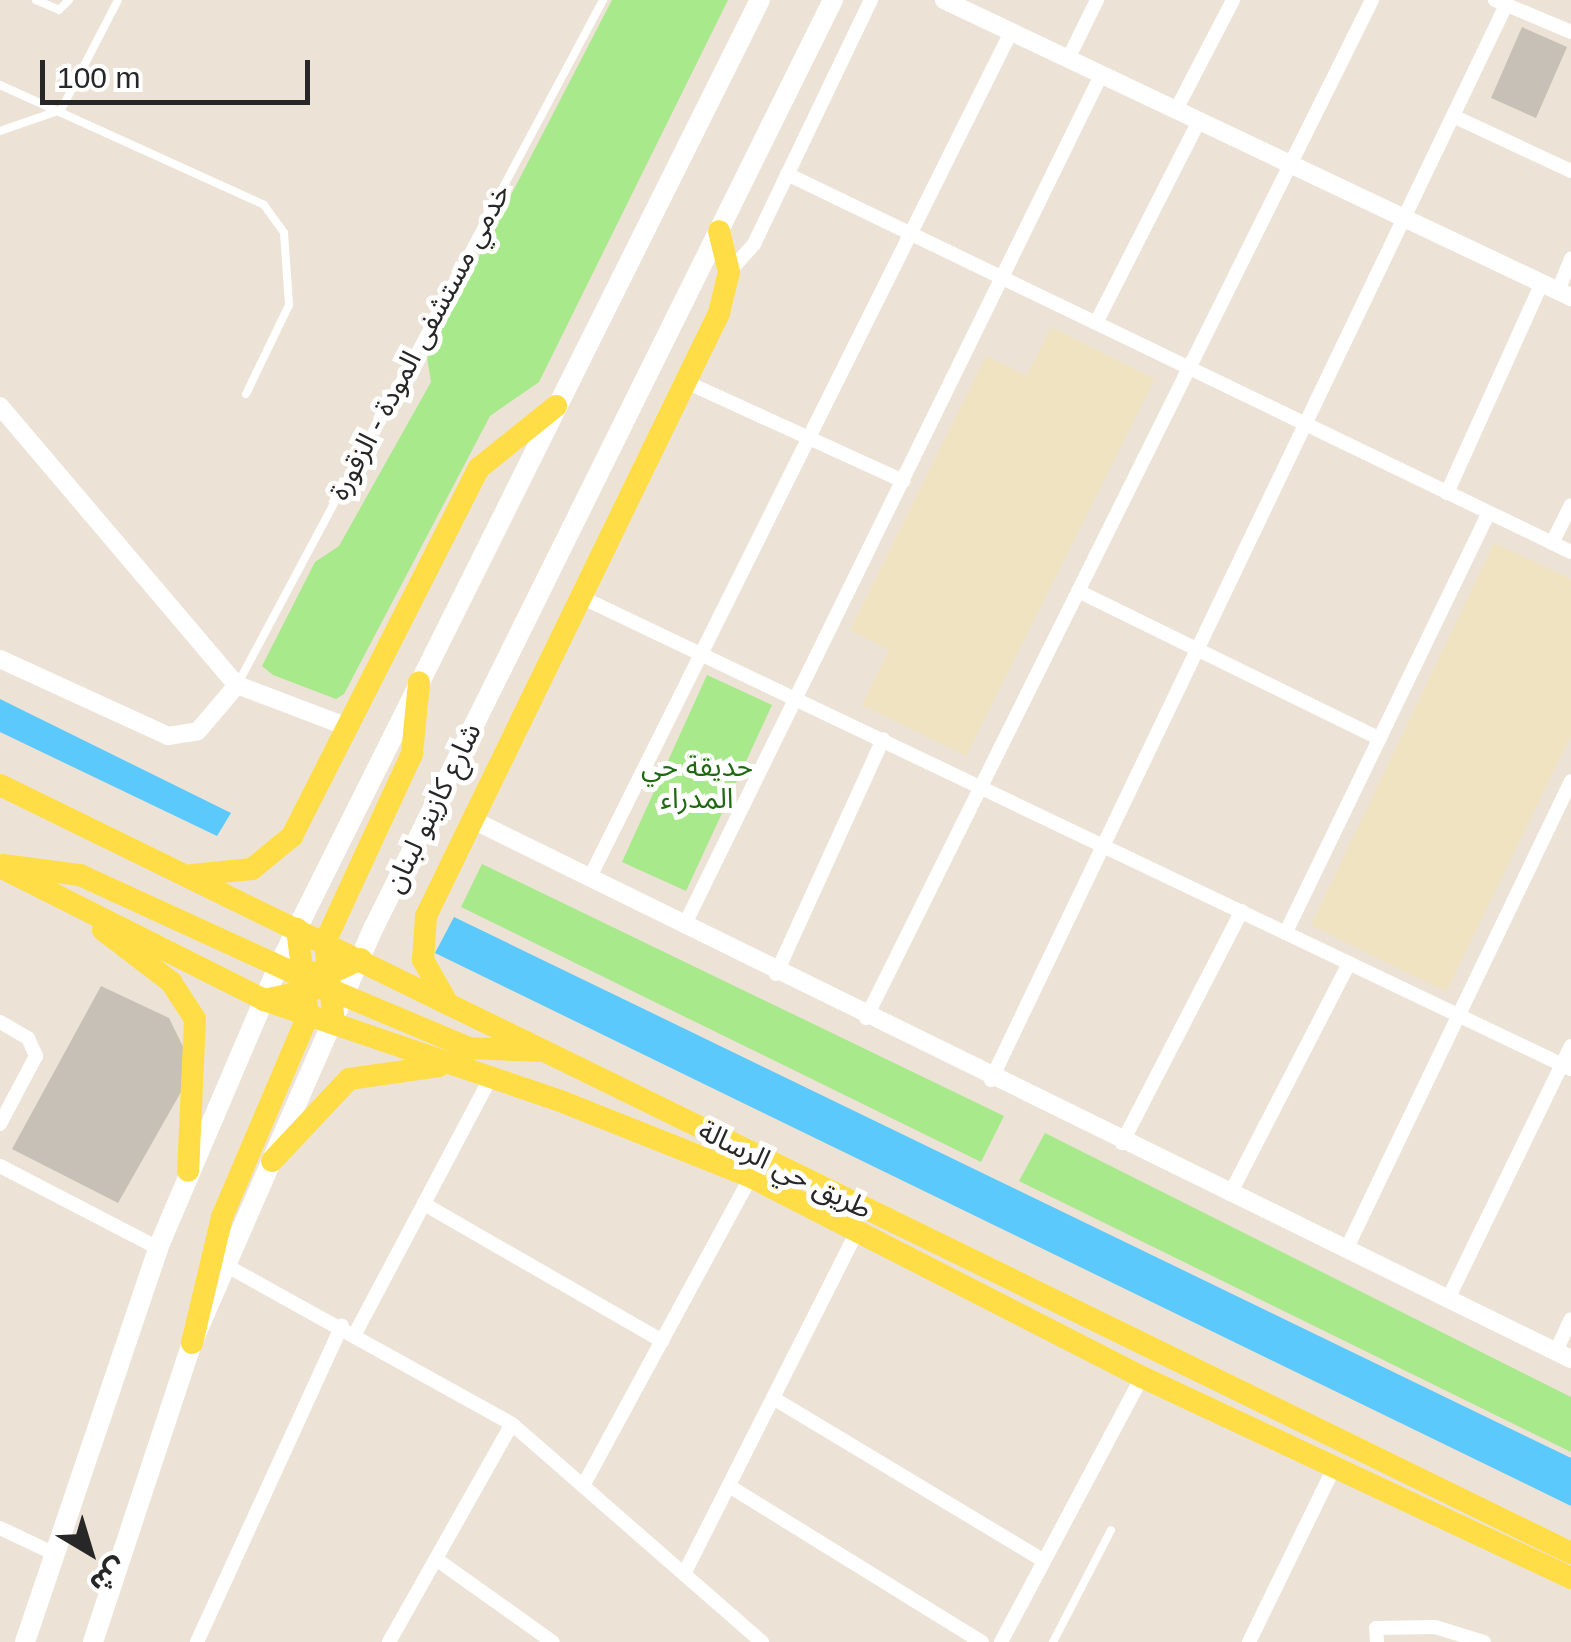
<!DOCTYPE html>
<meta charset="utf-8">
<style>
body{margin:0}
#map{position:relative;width:1571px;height:1642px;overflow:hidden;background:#ece3d6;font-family:Arial,"Noto Sans Arabic",sans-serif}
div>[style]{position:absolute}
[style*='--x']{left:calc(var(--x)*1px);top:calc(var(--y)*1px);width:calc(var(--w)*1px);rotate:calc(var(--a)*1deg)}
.education>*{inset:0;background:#f0e3c2}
.green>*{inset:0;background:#a7e98b}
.water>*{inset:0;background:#5bc9fb}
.building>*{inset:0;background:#c6c0b6}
.service>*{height:8px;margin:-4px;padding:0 4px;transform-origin:4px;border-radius:4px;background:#fff}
.minor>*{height:14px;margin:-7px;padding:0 7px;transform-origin:7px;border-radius:7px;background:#fff}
.tertiary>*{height:18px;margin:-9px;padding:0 9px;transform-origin:9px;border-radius:9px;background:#fff}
.secondary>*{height:20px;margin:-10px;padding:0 10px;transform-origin:10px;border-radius:10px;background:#fff}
.primary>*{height:22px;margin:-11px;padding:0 11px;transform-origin:11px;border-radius:11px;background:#ffdd47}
span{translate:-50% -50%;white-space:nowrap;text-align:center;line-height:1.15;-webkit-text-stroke:10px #fff;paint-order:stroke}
.street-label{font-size:28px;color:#272727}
.park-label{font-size:28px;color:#1f6911}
.north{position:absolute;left:40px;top:1502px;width:100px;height:100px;-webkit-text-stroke:8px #fff;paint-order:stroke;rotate:142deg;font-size:28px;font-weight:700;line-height:40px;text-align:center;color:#272727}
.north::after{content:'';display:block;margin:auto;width:35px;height:45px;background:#272727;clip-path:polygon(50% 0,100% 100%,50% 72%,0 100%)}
.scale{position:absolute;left:40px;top:60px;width:270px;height:45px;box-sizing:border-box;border:5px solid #272727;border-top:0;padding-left:12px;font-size:30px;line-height:35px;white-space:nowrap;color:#272727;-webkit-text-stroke:8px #fff;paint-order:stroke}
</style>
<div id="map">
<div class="education">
<i style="clip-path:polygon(1051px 327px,1155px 379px,966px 756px,862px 705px,889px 650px,850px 630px,986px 356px,1027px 376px)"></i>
<i style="clip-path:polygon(1494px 543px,1571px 579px,1571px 736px,1446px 992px,1311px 925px)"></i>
</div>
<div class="green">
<i style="clip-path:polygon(612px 0,728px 0,539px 382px,490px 416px,344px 694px,336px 699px,273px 675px,262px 666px,315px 562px,339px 546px,431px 382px,427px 357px)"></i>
<i style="clip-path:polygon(707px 675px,772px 705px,686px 891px,622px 862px)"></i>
<i style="clip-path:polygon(482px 864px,1004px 1116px,981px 1162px,461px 907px)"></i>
<i style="clip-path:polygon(1045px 1133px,1571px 1397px,1571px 1452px,1019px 1181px)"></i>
</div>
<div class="water">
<i style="clip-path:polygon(0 699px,231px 813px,217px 836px,0 732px)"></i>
<i style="clip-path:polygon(454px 917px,1571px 1458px,1571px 1506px,435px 953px)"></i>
</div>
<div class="building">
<i style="clip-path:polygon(1522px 27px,1567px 47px,1536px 118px,1491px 98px)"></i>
<i style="clip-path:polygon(101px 986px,169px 1018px,194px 1069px,118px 1203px,12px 1149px)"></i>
</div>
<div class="service">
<i style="--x:36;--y:0;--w:25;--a:23"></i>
<i style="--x:59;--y:10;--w:14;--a:-45"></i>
<i style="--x:0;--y:85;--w:290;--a:24.4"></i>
<i style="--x:264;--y:205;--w:34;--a:54"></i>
<i style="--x:284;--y:233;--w:72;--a:86"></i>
<i style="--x:289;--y:305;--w:99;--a:115.8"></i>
<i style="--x:0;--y:131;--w:65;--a:-19"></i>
<i style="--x:61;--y:110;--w:124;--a:-62.6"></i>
<i style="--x:237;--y:685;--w:777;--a:-61.88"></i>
<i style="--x:1053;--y:1642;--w:126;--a:-62.6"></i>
</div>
<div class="minor">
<i style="--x:1495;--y:0;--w:82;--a:22.8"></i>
<i style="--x:1068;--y:59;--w:66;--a:-63.8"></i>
<i style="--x:1176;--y:110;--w:124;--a:-62.6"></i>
<i style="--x:1453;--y:116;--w:130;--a:25"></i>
<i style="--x:787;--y:174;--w:870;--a:25.74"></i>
<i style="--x:729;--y:272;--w:38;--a:-48"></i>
<i style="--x:754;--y:244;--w:271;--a:-64.4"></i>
<i style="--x:1558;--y:291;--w:35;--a:-68"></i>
<i style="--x:1096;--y:323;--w:227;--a:-63"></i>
<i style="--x:686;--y:382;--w:239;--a:24.5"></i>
<i style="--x:1447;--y:493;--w:230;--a:-65.7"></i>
<i style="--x:1552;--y:543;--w:42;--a:-63.4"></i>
<i style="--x:1078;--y:591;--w:336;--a:26.1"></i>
<i style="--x:581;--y:597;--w:1097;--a:25.49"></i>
<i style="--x:590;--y:877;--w:944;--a:-63.52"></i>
<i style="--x:684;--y:926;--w:948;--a:-63.89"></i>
<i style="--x:1286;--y:932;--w:466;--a:-64.2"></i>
<i style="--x:776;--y:974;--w:258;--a:-65.5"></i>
<i style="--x:866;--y:1018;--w:1137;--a:-63.57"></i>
<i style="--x:0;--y:1022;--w:32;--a:30"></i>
<i style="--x:28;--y:1038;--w:20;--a:66"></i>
<i style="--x:36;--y:1056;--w:77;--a:117.9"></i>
<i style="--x:991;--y:1080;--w:1192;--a:-64.4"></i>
<i style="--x:1122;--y:1143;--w:261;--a:-62.7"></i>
<i style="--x:0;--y:1166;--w:178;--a:27.4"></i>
<i style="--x:1230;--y:1194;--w:260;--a:-62.7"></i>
<i style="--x:424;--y:1204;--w:275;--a:29.9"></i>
<i style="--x:1346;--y:1250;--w:520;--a:-64.37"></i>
<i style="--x:227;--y:1266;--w:326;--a:29"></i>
<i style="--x:512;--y:1424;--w:332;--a:41.1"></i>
<i style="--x:1448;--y:1299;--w:281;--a:-64.1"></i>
<i style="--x:356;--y:1332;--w:289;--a:-62.1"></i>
<i style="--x:1556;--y:1351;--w:35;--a:-65"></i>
<i style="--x:773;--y:1398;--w:315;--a:31"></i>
<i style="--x:583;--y:1486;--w:352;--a:-61.5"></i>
<i style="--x:729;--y:1486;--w:297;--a:31.7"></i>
<i style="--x:0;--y:1528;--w:59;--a:25.3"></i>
<i style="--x:436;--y:1559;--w:143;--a:35.4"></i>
<i style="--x:684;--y:1574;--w:383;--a:-63.2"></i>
<i style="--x:197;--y:1642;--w:348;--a:-65.4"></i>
<i style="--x:389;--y:1642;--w:250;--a:-60.6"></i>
<i style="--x:1001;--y:1642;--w:300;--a:-62"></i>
<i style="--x:1249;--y:1642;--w:194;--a:-64"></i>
<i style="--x:1377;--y:1642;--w:14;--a:-94"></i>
<i style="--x:1376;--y:1628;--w:59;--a:-1"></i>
<i style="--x:1435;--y:1627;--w:51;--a:17"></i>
</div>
<div class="tertiary">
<i style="--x:944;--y:0;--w:694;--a:25.35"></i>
<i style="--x:0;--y:406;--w:366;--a:49.7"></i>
<i style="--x:0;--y:659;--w:185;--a:24.6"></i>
<i style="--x:168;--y:736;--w:30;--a:-9"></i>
<i style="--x:198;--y:731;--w:60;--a:-49.7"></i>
<i style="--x:237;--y:685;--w:119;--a:20.7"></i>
<i style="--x:473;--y:820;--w:1223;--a:26.15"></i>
</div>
<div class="secondary">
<i style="--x:25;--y:1642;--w:416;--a:-71.3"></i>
<i style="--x:158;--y:1248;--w:306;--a:-66.9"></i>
<i style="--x:278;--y:967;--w:1080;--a:-63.51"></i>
<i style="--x:93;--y:1642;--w:315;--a:-71.7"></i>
<i style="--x:192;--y:1343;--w:454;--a:-66.4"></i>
<i style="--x:374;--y:927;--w:1034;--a:-63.66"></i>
</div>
<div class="primary">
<i style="--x:0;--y:785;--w:1749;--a:26.05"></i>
<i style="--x:3;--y:865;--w:78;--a:7.4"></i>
<i style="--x:80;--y:875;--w:233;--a:24.6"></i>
<i style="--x:292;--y:972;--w:39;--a:1"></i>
<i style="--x:331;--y:973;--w:33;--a:-25"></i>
<i style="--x:0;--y:867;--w:296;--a:26.7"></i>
<i style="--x:264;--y:1000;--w:316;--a:18.8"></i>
<i style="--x:563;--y:1102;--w:202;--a:21.7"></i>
<i style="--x:751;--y:1177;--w:439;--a:27.1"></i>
<i style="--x:1142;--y:1377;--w:474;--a:25.1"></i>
<i style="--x:192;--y:875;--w:60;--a:-5.7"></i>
<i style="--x:252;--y:869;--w:52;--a:-39.5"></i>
<i style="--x:292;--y:836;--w:413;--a:-63.1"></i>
<i style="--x:479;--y:468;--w:99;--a:-38.8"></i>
<i style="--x:103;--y:930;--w:86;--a:37.4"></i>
<i style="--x:171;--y:982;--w:44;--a:57"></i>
<i style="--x:195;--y:1019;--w:152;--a:92.6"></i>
<i style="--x:264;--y:1000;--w:61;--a:-12.2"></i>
<i style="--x:324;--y:987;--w:157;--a:22.8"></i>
<i style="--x:469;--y:1048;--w:70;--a:2.5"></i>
<i style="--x:448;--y:1004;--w:51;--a:-119.6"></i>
<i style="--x:423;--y:960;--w:44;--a:-86.1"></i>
<i style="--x:426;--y:916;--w:670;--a:-64.08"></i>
<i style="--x:719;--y:313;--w:42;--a:-76.3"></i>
<i style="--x:729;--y:272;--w:42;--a:-103.7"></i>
<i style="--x:334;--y:1023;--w:81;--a:-96.3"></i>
<i style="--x:325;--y:942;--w:207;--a:-65.2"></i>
<i style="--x:412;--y:754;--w:72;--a:-84.4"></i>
<i style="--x:272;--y:1161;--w:112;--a:-46.8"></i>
<i style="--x:349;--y:1079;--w:91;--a:-8.2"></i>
<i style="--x:192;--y:1343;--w:130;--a:-76.6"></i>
<i style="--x:222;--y:1217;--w:220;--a:-66.9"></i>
<i style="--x:308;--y:1015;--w:87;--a:-97.3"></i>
</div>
<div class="street-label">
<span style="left:420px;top:342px;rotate:-62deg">خدمي مستشفى المودة - الزقورة</span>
<span style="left:433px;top:808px;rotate:-64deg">شارع كازينو لبنان</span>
<span style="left:785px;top:1170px;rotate:26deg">طريق حي الرسالة</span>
</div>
<div class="park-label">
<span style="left:697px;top:783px">حديقة حي<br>المدراء</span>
</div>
<div class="north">ش</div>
<div class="scale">100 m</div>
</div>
